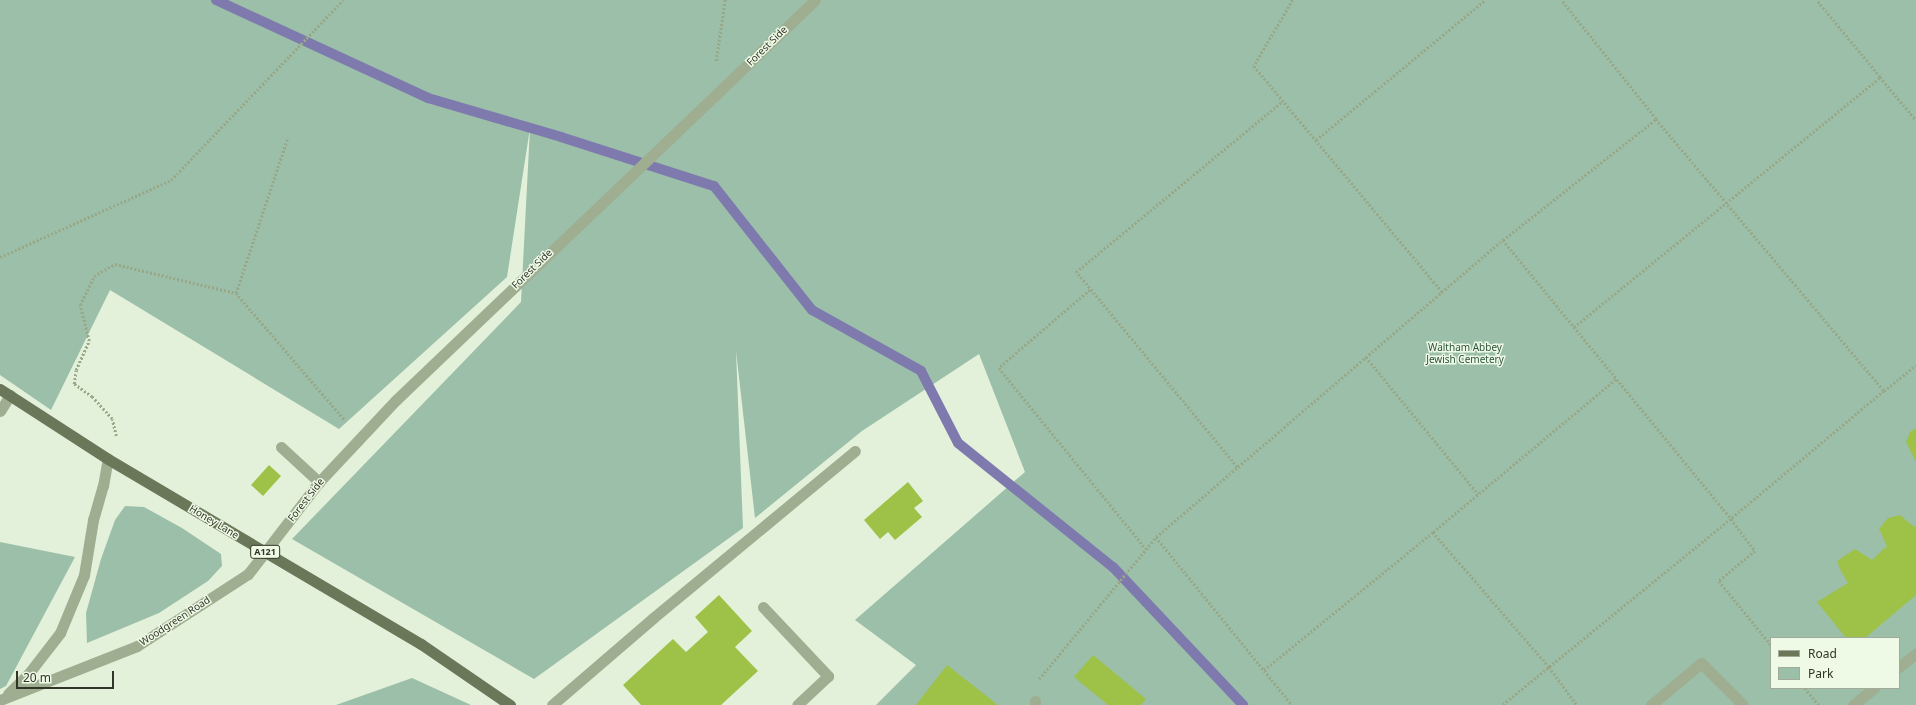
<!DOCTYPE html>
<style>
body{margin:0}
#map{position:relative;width:1916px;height:705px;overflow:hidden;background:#e4f1da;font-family:"Noto Sans",sans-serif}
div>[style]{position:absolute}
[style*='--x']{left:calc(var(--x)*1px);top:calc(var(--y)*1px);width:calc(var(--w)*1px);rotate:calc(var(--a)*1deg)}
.green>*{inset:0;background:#9bbfa9}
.stream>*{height:10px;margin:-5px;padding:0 5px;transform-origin:5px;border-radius:5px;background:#7f7aad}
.building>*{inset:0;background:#9ec247}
.path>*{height:2.5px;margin-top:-1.25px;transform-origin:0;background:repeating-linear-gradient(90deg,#98a786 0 2px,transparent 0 4px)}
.service>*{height:11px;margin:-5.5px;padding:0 5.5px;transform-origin:5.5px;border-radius:5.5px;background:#9fae90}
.minor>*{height:11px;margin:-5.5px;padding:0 5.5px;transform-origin:5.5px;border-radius:5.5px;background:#9fae90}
.tertiary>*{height:11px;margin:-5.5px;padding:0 5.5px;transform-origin:5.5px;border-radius:5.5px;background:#9fae90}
.primary>*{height:11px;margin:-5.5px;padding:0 5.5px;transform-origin:5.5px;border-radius:5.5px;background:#6b7759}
span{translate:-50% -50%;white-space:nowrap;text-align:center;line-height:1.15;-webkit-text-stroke:3px #eef9e6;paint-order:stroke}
.shield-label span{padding:1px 3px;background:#eef9e6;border:1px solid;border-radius:3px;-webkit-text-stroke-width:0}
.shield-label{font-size:9px;color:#303527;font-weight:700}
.street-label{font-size:10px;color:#303527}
.park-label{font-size:10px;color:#2c523c}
.legend{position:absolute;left:1770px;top:637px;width:130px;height:52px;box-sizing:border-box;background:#eef9e6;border:1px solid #a2ab9a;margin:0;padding:5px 7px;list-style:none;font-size:12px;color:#303527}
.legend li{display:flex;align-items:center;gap:8px;height:20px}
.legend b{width:20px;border:1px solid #a2ab9a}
.scale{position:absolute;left:16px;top:671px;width:98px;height:18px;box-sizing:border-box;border:2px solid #303527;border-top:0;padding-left:5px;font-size:12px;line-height:14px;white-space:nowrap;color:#303527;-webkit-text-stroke:3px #eef9e6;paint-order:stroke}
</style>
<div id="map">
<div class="green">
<i style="clip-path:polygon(evenodd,0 0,1916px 0,1916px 705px,876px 705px,916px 665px,855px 620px,1025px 472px,979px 354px,862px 431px,755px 518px,736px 351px,743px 528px,534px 679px,292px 539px,521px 302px,530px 128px,507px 277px,339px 429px,110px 290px,51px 410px,0 375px,0 0,1771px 638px,1899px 638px,1899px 688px,1771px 688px,1771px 638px)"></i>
<i style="clip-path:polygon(125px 506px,144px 507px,182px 528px,221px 554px,222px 566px,208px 581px,159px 613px,87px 643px,86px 613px,101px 559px,115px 520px)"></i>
<i style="clip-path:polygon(0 542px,75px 557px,6px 686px,0 689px)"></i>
<i style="clip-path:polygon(412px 678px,471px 705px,336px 705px)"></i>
</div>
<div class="stream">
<i style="--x:216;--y:0;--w:234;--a:24.8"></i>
<i style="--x:428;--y:98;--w:139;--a:16.3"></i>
<i style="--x:561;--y:137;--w:161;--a:17.8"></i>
<i style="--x:714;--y:186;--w:158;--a:51.7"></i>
<i style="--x:812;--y:310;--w:125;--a:29.2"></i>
<i style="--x:921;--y:371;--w:81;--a:62.8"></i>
<i style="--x:958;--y:443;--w:198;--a:38.7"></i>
<i style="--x:1113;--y:567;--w:190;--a:46.7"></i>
</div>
<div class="building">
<i style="clip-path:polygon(1916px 428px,1916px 462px,1906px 442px,1910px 432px)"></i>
<i style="clip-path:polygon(269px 465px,281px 476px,263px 496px,251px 485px)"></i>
<i style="clip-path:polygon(908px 482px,923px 501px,914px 508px,922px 517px,895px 540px,888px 532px,880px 539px,864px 520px)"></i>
<i style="clip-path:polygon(1900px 515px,1914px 527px,1916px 525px,1916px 595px,1865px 638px,1846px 638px,1817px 602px,1848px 583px,1841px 571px,1837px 561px,1855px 549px,1872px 560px,1887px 546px,1879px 529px,1888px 518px)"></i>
<i style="clip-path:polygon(719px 595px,752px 631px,735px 647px,758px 671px,721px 705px,641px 705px,623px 685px,673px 639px,686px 652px,708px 632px,695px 617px)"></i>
<i style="clip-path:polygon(1093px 655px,1146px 699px,1141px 705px,1108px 705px,1074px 677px)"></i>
<i style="clip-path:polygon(947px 665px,998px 705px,916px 705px)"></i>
</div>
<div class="path">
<i style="--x:1293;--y:0;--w:77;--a:120.6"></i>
<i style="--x:1254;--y:66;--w:294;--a:50.2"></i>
<i style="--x:716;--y:61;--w:62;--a:-81.6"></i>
<i style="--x:1880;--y:77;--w:56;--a:50.1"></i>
<i style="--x:1656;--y:119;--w:355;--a:50"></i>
<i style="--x:1884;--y:391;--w:199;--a:140.1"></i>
<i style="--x:1731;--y:519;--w:40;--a:53"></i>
<i style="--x:1755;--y:551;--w:47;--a:140.2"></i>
<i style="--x:1719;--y:581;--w:82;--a:50.9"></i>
<i style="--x:1316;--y:140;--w:219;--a:-39.6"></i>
<i style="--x:1503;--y:240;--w:195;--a:-38.3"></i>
<i style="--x:1656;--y:119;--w:152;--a:-128.6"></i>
<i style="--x:0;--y:257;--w:188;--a:-24.2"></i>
<i style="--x:171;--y:180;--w:249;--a:-46.3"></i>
<i style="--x:1090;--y:290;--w:120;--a:139.4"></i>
<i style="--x:999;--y:368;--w:233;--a:50.9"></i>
<i style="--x:236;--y:293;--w:164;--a:-71.6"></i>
<i style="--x:1574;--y:327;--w:395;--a:-39.2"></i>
<i style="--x:1880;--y:77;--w:100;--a:-129.7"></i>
<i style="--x:1366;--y:357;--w:177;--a:50.7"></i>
<i style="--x:1884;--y:391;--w:41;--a:-39.1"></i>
<i style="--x:116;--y:436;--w:17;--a:-103"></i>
<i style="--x:112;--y:419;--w:30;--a:-132"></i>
<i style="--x:92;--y:397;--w:22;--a:-144"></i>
<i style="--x:74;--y:384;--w:14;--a:-82"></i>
<i style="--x:76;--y:370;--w:32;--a:-66"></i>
<i style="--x:89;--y:341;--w:37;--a:-104"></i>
<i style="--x:80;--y:305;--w:32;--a:-64"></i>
<i style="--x:94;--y:276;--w:24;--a:-30"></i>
<i style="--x:115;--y:264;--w:124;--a:13.5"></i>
<i style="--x:236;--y:293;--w:167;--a:49.4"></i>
<i style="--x:1237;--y:467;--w:253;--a:-129.5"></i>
<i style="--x:1076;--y:272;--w:268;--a:-39.6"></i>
<i style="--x:1433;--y:532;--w:239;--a:-39.9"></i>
<i style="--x:1156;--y:537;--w:216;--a:51"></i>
<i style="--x:1264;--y:670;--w:218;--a:-39.2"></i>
<i style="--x:1433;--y:532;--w:178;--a:49.3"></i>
<i style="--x:1549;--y:667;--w:47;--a:53.6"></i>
<i style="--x:1039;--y:679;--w:184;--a:-50.5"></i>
<i style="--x:1156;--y:537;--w:457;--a:-40.6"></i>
<i style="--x:1503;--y:240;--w:360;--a:50.7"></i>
<i style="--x:1731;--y:519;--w:294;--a:140.8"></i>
<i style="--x:1805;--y:688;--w:22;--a:51"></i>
</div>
<div class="service">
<i style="--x:0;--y:411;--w:19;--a:-58"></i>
<i style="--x:281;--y:447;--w:52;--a:42.6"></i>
<i style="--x:763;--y:607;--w:95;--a:46.7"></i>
<i style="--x:828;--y:676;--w:42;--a:136.9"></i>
<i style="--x:1899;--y:667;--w:22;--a:-39"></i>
<i style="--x:552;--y:705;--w:133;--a:-40.7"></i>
<i style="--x:653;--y:618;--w:262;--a:-39.6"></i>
<i style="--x:1035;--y:705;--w:4;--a:-90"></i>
<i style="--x:1651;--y:705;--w:65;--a:-40"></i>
<i style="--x:1701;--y:663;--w:59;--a:45"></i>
<i style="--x:1853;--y:705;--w:27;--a:-39"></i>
</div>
<div class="minor">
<i style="--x:265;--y:552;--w:88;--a:-52.4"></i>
<i style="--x:319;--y:482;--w:112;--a:-46.8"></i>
<i style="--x:396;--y:400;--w:579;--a:-43.67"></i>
</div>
<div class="tertiary">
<i style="--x:8;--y:694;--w:30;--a:-45"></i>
<i style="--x:29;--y:673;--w:51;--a:-52.2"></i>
<i style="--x:60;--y:633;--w:63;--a:-67.5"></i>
<i style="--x:84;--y:575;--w:56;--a:-80.7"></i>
<i style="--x:93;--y:520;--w:35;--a:-74"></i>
<i style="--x:103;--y:486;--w:27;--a:-80"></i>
<i style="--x:0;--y:700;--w:147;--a:-21.5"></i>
<i style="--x:137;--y:646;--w:132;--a:-33"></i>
<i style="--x:248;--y:574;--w:28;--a:-52"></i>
</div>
<div class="primary">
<i style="--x:0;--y:389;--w:129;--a:32.9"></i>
<i style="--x:108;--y:459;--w:364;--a:30.6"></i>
<i style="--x:421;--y:644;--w:108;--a:34.4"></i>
</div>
<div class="shield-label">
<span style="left:265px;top:552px">A121</span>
</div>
<div class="street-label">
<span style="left:767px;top:46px;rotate:-44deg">Forest Side</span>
<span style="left:532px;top:269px;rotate:-44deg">Forest Side</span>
<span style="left:306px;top:500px;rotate:-52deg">Forest Side</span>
<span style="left:214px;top:522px;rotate:31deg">Honey Lane</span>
<span style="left:175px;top:621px;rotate:-33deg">Woodgreen Road</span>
</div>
<div class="park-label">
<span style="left:1465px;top:353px">Waltham Abbey<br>Jewish Cemetery</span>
</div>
<ul class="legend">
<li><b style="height:5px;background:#6b7759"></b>Road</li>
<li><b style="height:11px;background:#9bbfa9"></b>Park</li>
</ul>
<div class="scale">20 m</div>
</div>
